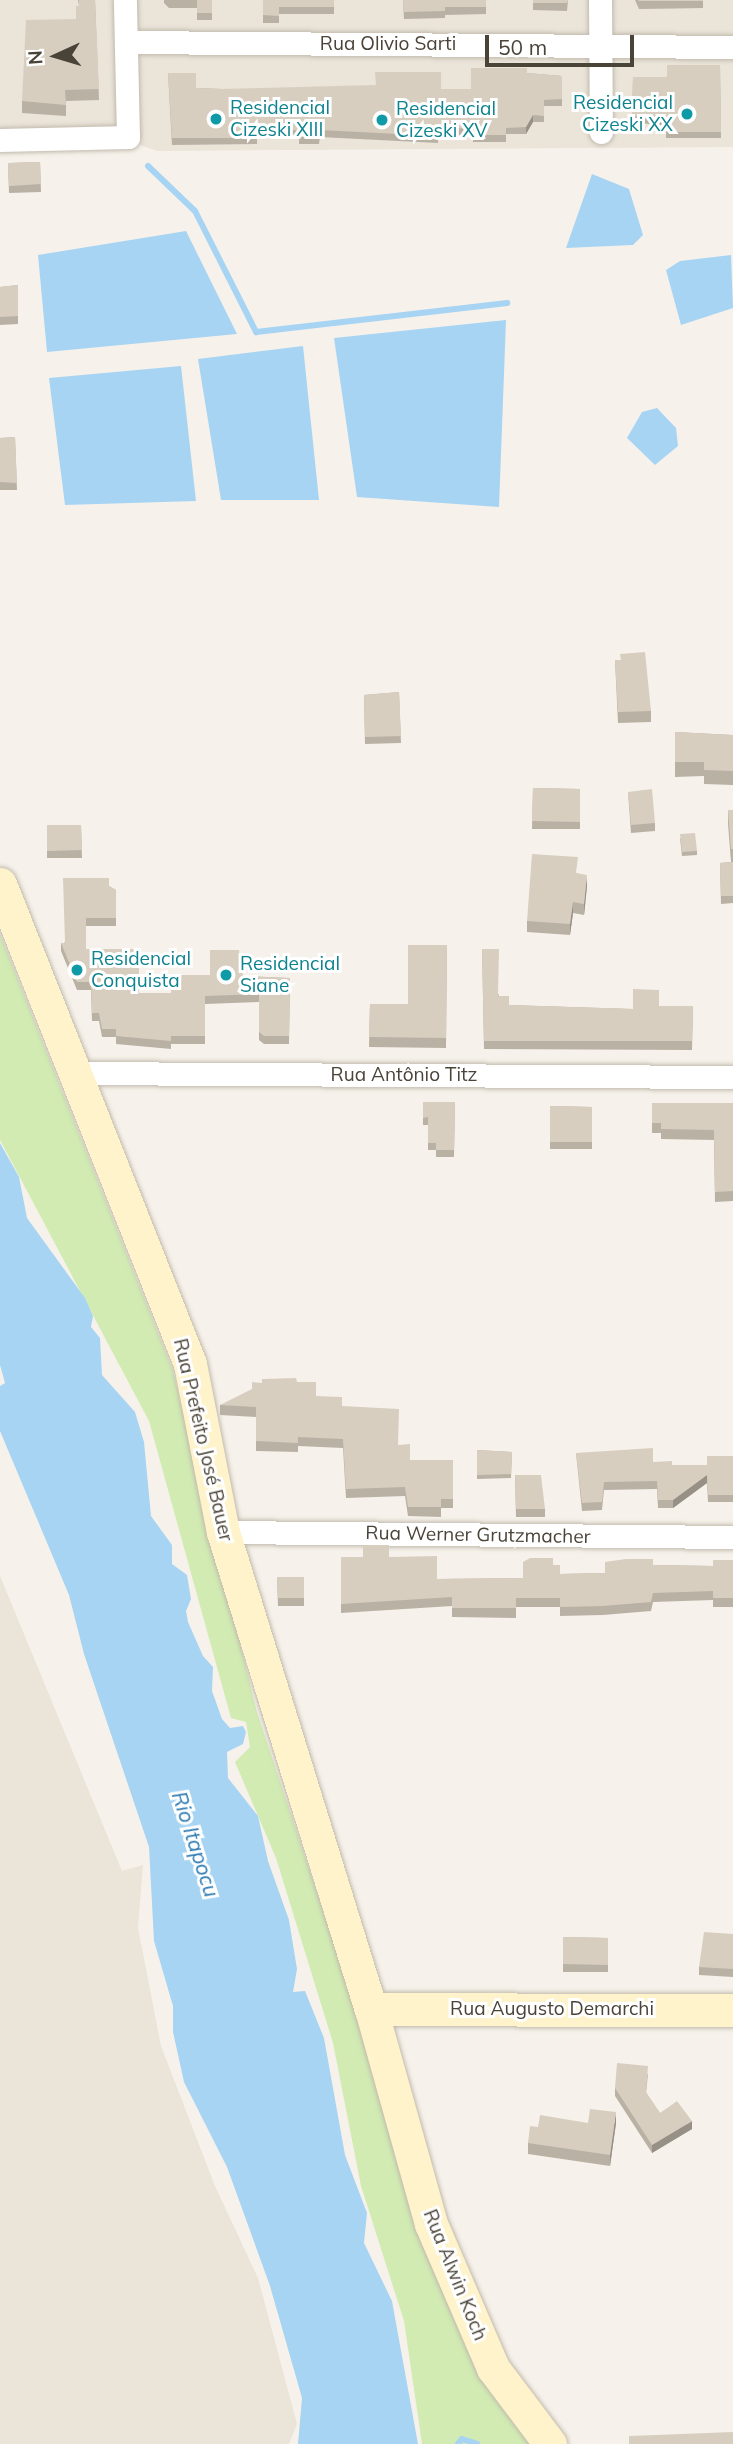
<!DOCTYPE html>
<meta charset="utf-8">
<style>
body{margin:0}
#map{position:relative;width:733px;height:2444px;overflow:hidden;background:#f6f2eb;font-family:Mulish,sans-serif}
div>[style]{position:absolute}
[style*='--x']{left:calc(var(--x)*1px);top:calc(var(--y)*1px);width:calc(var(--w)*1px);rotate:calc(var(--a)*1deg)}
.residential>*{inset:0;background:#eae4d9}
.green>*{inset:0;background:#d1ebb3}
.water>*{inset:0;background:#a7d4f3}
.stream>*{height:6px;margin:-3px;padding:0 3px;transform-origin:3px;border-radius:3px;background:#a7d4f3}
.roads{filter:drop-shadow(0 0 2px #c2baad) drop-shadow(0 0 2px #c2baad)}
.street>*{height:23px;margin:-11.5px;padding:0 11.5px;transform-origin:11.5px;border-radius:11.5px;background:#fff}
.secondary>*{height:33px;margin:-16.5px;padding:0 16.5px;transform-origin:16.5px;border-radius:16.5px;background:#fff3cc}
.wall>*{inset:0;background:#bab1a5}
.shaded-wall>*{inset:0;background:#979086}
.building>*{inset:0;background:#d8cec0}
.dots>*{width:19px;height:19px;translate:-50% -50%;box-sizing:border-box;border:4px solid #fff;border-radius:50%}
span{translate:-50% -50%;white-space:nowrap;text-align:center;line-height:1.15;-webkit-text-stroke:6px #fff;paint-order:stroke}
.street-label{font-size:19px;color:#4a4338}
.culture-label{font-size:19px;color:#0d838f}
.right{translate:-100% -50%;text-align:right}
.left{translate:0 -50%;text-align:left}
.water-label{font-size:21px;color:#2c7ab2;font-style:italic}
.north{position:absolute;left:21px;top:21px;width:70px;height:70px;-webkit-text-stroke:5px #fff;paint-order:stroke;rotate:266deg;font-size:19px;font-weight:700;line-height:28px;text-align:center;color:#4a4338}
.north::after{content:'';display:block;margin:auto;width:24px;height:32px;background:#4a4338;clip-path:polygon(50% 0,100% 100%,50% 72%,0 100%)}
.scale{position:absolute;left:485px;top:35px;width:149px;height:32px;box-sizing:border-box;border:4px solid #4a4338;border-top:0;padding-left:9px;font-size:21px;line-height:24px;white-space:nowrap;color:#4a4338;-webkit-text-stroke:5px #fff;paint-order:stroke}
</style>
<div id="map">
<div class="residential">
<i style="clip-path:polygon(0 0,733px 0,733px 147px,157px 151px,92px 128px,0 129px)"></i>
<i style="clip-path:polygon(0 1576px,122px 1871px,143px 1865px,138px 1928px,161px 2046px,215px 2186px,258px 2278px,297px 2424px,289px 2444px,0 2444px)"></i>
</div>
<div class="green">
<i style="clip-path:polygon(0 934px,173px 1371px,257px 1712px,358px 2016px,537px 2444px,422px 2444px,404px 2321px,361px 2186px,333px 2043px,276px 1858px,235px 1762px,250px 1747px,246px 1722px,231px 1718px,149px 1421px,0 1140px)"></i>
</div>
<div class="water">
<i style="clip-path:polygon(592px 174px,629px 189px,643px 235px,633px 245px,566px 248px)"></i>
<i style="clip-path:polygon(186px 231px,237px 334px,47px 352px,38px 255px)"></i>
<i style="clip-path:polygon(731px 255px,733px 308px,681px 325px,666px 270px,680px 261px)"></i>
<i style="clip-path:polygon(506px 320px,499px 507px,357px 497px,334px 338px)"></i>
<i style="clip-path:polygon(303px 346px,319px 500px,221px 500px,198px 359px)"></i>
<i style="clip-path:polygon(181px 366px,196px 501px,65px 505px,49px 378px)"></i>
<i style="clip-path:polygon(657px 408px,676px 428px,678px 446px,655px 465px,627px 438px,642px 412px)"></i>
<i style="clip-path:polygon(0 1143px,19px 1177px,27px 1218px,85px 1298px,93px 1316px,91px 1327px,100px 1338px,102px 1375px,135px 1412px,144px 1442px,151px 1516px,172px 1545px,172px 1564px,187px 1575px,191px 1599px,186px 1611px,188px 1622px,203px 1656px,213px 1667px,212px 1691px,222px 1719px,230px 1728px,243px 1726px,246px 1732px,243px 1744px,227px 1752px,228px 1778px,258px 1816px,268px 1861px,289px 1920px,297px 1969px,293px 1992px,305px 1991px,324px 2038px,345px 2155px,367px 2213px,364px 2243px,392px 2301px,418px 2444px,298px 2444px,302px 2398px,270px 2286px,227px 2167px,184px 2082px,173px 2032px,173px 2006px,154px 1941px,149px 1847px,84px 1654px,69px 1595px,0 1431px,0 1386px,5px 1383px,0 1365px)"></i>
</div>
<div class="stream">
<i style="--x:148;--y:166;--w:65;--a:43.8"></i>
<i style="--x:195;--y:211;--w:136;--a:63.2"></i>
<i style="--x:256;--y:332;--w:253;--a:-6.6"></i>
<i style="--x:458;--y:2444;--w:6;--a:-51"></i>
<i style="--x:462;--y:2439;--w:16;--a:18"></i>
</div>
<div class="roads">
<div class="street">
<i style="--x:600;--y:0;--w:132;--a:89.6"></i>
<i style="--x:126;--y:42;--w:607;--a:0.47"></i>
<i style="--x:0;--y:140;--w:128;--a:-1.3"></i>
<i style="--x:128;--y:137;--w:137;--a:-91.3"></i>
<i style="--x:75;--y:1073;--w:658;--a:0.35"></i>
<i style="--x:223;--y:1532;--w:510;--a:0.56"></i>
</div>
<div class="secondary">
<i style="--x:0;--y:884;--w:516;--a:68.4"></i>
<i style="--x:190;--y:1364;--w:171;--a:78.9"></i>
<i style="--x:223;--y:1532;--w:499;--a:72.8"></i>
<i style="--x:371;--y:2009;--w:223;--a:74.4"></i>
<i style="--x:431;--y:2224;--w:157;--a:66.7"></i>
<i style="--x:493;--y:2368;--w:95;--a:53.1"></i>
<i style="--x:371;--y:2009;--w:362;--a:0.2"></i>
</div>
</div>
<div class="wall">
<i style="clip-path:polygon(78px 0,95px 0,99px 100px,66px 101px,66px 116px,22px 113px,22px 101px,76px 19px,79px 6px)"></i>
<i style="clip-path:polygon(164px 0,212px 0,212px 20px,197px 20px,197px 8px,169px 8px,164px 3px)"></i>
<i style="clip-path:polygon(263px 0,334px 0,334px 14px,279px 14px,279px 23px,263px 23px)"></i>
<i style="clip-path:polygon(403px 0,486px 0,486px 14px,445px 15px,445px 18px,404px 19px)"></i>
<i style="clip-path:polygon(533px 0,568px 0,567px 11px,533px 10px)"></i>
<i style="clip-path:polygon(635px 0,703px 0,703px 8px,639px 9px)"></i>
<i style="clip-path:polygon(720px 65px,721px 138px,666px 138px,666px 126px,632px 122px,633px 77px,667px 77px)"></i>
<i style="clip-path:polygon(168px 73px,196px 88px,222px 89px,471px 89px,527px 73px,562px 76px,562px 106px,544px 106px,544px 122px,533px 122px,526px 134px,506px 134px,506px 142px,473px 142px,473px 135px,438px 136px,438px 143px,320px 137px,319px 144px,299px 144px,299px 137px,289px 136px,257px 137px,257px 144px,172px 145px)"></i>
<i style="clip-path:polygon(40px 162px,41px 192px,9px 193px,8px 163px)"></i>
<i style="clip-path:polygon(18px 285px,18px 324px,0 325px,0 287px)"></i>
<i style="clip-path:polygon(15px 437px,17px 490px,0 490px,0 438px)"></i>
<i style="clip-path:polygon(615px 660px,651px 711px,651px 722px,618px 723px)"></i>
<i style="clip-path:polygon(399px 692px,401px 743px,365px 744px,364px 695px)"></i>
<i style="clip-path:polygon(675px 732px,733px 735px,733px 785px,704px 784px,704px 776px,675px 777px)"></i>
<i style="clip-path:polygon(533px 788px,580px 789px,580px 829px,532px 829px)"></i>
<i style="clip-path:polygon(628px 792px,655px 823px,655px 831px,631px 833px)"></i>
<i style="clip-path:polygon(728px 810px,733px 810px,733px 903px,721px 904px,720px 863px,731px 862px,728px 824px)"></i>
<i style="clip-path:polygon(47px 825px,81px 825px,82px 858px,47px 858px)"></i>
<i style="clip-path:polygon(680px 838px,697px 851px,697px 855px,682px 856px)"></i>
<i style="clip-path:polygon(577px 873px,587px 886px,584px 915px,573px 913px,570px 935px,527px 932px,527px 921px)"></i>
<i style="clip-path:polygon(109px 886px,116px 890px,116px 926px,86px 926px,86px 949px,139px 993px,171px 993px,243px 976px,290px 978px,289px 1044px,264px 1044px,259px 1040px,259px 1002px,205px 1004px,205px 1044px,171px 1044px,171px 1049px,116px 1044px,116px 1037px,102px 1037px,99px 1021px,92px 1021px,91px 990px,77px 990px,61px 951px,61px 943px,64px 943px)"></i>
<i style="clip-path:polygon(447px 945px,446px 1048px,369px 1047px,370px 1004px,408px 1004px)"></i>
<i style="clip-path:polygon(482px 949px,499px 996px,509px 1005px,633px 1009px,659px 1006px,693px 1006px,692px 1050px,484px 1049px)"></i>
<i style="clip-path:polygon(423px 1102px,455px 1102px,454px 1157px,436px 1157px,436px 1150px,428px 1150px,428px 1125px,423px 1125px)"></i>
<i style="clip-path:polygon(652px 1103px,733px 1103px,733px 1201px,715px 1202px,714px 1140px,661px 1139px,661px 1133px,652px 1133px)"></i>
<i style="clip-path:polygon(550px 1106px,592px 1107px,592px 1149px,550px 1149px)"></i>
<i style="clip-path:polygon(297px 1382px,316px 1396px,342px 1406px,398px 1445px,410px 1460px,453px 1460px,453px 1508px,441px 1508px,441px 1517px,408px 1516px,405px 1496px,346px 1498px,343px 1448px,298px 1446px,298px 1452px,256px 1451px,256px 1417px,220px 1415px,220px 1405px)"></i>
<i style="clip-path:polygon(477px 1450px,512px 1452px,511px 1478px,477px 1479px)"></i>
<i style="clip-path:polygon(576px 1453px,653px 1462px,672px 1465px,707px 1465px,733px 1456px,733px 1502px,708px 1502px,707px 1483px,673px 1508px,658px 1508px,657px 1489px,604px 1490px,602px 1510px,582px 1511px)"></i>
<i style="clip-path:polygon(515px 1475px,545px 1509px,545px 1517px,516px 1517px)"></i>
<i style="clip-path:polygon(341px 1557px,389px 1557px,437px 1579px,523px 1578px,553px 1565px,560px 1574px,605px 1573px,653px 1565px,713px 1566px,733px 1560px,733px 1607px,713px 1607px,713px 1600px,653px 1602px,651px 1611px,603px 1615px,560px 1616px,560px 1607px,516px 1607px,516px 1618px,452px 1617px,452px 1606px,341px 1613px)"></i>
<i style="clip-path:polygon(277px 1577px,304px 1577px,304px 1606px,278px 1606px)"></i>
<i style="clip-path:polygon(733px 1934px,733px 1977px,699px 1975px,699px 1967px)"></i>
<i style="clip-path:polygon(563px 1937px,608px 1938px,608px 1972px,563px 1972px)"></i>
<i style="clip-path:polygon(648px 2074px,646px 2093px,660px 2113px,692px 2129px,652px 2153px,615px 2096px,615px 2088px)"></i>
<i style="clip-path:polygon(616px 2123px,610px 2166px,528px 2154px,528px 2143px,538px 2127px)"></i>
</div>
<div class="shaded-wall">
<i style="clip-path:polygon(533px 115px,533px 122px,526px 134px,526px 127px)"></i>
<i style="clip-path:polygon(587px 875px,587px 886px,584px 915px,584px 904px)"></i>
<i style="clip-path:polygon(573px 902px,573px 913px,570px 935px,570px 924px)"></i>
<i style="clip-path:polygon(707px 1475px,707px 1483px,673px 1508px,673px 1500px)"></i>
<i style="clip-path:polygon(616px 2112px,616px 2123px,610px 2166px,610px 2155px)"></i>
<i style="clip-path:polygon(692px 2121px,692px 2129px,652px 2153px,652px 2145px)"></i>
</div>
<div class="building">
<i style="clip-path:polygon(79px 0,95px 0,99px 89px,65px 90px,66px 105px,22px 101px,26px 20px,76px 19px,76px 6px,79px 6px)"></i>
<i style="clip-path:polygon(168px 0,212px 0,212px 13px,197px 13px,197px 0)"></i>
<i style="clip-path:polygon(263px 0,334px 0,334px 7px,279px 7px,279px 16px,263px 15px)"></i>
<i style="clip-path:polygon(403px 0,486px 0,486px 7px,445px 7px,445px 11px,404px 12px)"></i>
<i style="clip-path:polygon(533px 0,568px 0,567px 3px,533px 3px)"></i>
<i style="clip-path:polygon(638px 0,703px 0,703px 1px,639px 1px)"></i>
<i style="clip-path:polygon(667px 65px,720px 65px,721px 132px,666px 132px,666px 120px,632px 116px,633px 77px,667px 77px)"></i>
<i style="clip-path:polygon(471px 68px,527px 68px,527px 73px,562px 76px,562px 99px,544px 100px,544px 116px,533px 115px,526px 127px,506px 128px,506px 135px,473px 135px,473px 128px,437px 129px,438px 136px,320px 130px,319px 137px,299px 137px,299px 131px,289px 129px,257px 130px,257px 138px,172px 138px,168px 73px,196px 73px,196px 88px,222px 89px,376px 85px,375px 72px,441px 72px,441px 89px,471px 89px)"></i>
<i style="clip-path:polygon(40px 162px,41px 184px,9px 186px,8px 163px)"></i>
<i style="clip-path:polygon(18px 285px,18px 316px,0 317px,0 287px)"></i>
<i style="clip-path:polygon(15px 437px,17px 483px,0 482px,0 438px)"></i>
<i style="clip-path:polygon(645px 652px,651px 711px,618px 712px,615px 660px,621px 660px,620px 654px)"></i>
<i style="clip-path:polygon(399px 692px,401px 736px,365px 737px,364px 695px)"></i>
<i style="clip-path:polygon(675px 732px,733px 735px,733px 771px,704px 770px,704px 762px,675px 762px)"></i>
<i style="clip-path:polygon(533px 788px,580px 789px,580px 822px,532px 821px)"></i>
<i style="clip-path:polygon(652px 789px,655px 823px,631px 825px,628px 792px)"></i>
<i style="clip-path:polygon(728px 810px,733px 810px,733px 849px,731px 849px)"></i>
<i style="clip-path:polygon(47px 825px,81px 825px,82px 850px,47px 851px)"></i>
<i style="clip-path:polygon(695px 833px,697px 851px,682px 852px,680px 834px)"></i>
<i style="clip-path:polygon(532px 854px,578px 857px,576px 873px,587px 875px,584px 904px,573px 902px,570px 924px,527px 921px)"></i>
<i style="clip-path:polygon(733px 862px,733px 896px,721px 896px,720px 863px)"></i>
<i style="clip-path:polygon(63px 878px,109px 878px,109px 886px,116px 890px,116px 918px,86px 918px,86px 949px,139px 949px,139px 993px,171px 993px,171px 975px,210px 975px,210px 950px,239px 950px,243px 976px,290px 978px,289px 1036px,264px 1036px,259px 1032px,259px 994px,205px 996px,205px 1036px,171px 1036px,171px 1041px,116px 1036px,116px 1029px,102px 1029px,99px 1013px,92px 1013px,91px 982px,77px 982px,61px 943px,65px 943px)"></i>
<i style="clip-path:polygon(408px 945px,447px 945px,446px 1038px,369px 1037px,370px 1004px,408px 1004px)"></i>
<i style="clip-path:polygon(482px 949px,499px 949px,498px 996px,509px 996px,509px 1005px,633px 1009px,633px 989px,659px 990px,659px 1006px,693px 1006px,692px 1041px,484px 1041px)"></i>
<i style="clip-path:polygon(423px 1102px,455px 1102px,454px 1150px,436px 1150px,436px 1143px,428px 1143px,428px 1117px,423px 1118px)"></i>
<i style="clip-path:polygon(652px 1103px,733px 1103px,733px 1191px,715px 1192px,714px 1130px,661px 1129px,661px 1123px,652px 1123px)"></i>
<i style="clip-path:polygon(550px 1106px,592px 1107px,592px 1142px,550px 1142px)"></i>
<i style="clip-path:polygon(296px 1378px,297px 1382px,316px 1382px,316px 1396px,342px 1397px,342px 1406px,399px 1409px,398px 1445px,410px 1444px,410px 1460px,453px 1460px,453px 1499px,441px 1499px,441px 1507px,408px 1507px,405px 1487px,346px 1489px,343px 1439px,298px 1437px,298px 1443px,256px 1441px,256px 1407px,220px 1405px,252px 1389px,252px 1382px,262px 1383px,262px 1379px)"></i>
<i style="clip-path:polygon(653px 1448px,653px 1462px,672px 1461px,672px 1465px,707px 1465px,707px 1456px,733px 1456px,733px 1495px,708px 1495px,707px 1475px,673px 1500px,658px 1500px,657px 1481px,604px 1482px,602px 1502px,582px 1503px,576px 1453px)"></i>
<i style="clip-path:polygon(477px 1450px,512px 1452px,511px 1474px,477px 1475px)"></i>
<i style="clip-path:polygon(515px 1475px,541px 1475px,545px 1509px,516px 1509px)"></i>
<i style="clip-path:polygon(363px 1545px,389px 1545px,389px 1557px,437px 1556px,437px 1579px,523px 1578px,523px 1562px,530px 1558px,553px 1558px,553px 1565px,560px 1565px,560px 1574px,605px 1573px,605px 1562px,626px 1559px,653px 1559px,653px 1565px,713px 1566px,713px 1560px,733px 1560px,733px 1598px,713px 1598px,713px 1591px,653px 1593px,651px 1602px,603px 1606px,560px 1607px,560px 1598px,516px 1598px,516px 1608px,452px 1608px,452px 1597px,341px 1604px,341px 1557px,363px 1557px)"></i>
<i style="clip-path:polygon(277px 1577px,304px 1577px,304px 1598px,278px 1598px)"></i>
<i style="clip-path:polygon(704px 1932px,733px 1934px,733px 1969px,699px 1967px)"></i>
<i style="clip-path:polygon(563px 1937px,608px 1938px,608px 1965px,563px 1964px)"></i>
<i style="clip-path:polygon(617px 2063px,648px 2066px,646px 2092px,660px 2113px,677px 2101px,692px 2121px,652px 2145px,615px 2088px)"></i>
<i style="clip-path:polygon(590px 2109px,616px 2112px,610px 2155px,528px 2143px,530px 2126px,538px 2127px,540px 2115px,588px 2123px)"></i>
<i style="clip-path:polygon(733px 2432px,733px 2444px,629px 2444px,629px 2436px)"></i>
</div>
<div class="dots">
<i style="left:687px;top:114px;background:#0f9aa8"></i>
<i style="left:216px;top:119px;background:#0f9aa8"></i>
<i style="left:382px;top:120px;background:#0f9aa8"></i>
<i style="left:77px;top:970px;background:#0f9aa8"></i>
<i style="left:226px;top:975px;background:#0f9aa8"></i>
</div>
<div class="street-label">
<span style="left:388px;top:44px">Rua Olivio Sarti</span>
<span style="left:404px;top:1075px">Rua Antônio Titz</span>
<span style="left:203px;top:1440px;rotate:77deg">Rua Prefeito José Bauer</span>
<span style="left:478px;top:1535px;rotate:1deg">Rua Werner Grutzmacher</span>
<span style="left:552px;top:2009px">Rua Augusto Demarchi</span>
<span style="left:455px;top:2275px;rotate:68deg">Rua Alwin Koch</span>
</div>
<div class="culture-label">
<span class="right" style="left:673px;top:114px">Residencial<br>Cizeski XX</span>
<span class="left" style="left:230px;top:119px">Residencial<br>Cizeski XIII</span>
<span class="left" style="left:396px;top:120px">Residencial<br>Cizeski XV</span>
<span class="left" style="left:91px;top:970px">Residencial<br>Conquista</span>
<span class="left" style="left:240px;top:975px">Residencial<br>Siane</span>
</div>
<div class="water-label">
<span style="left:196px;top:1844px;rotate:72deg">Rio Itapocu</span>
</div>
<div class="north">N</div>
<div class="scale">50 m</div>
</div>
